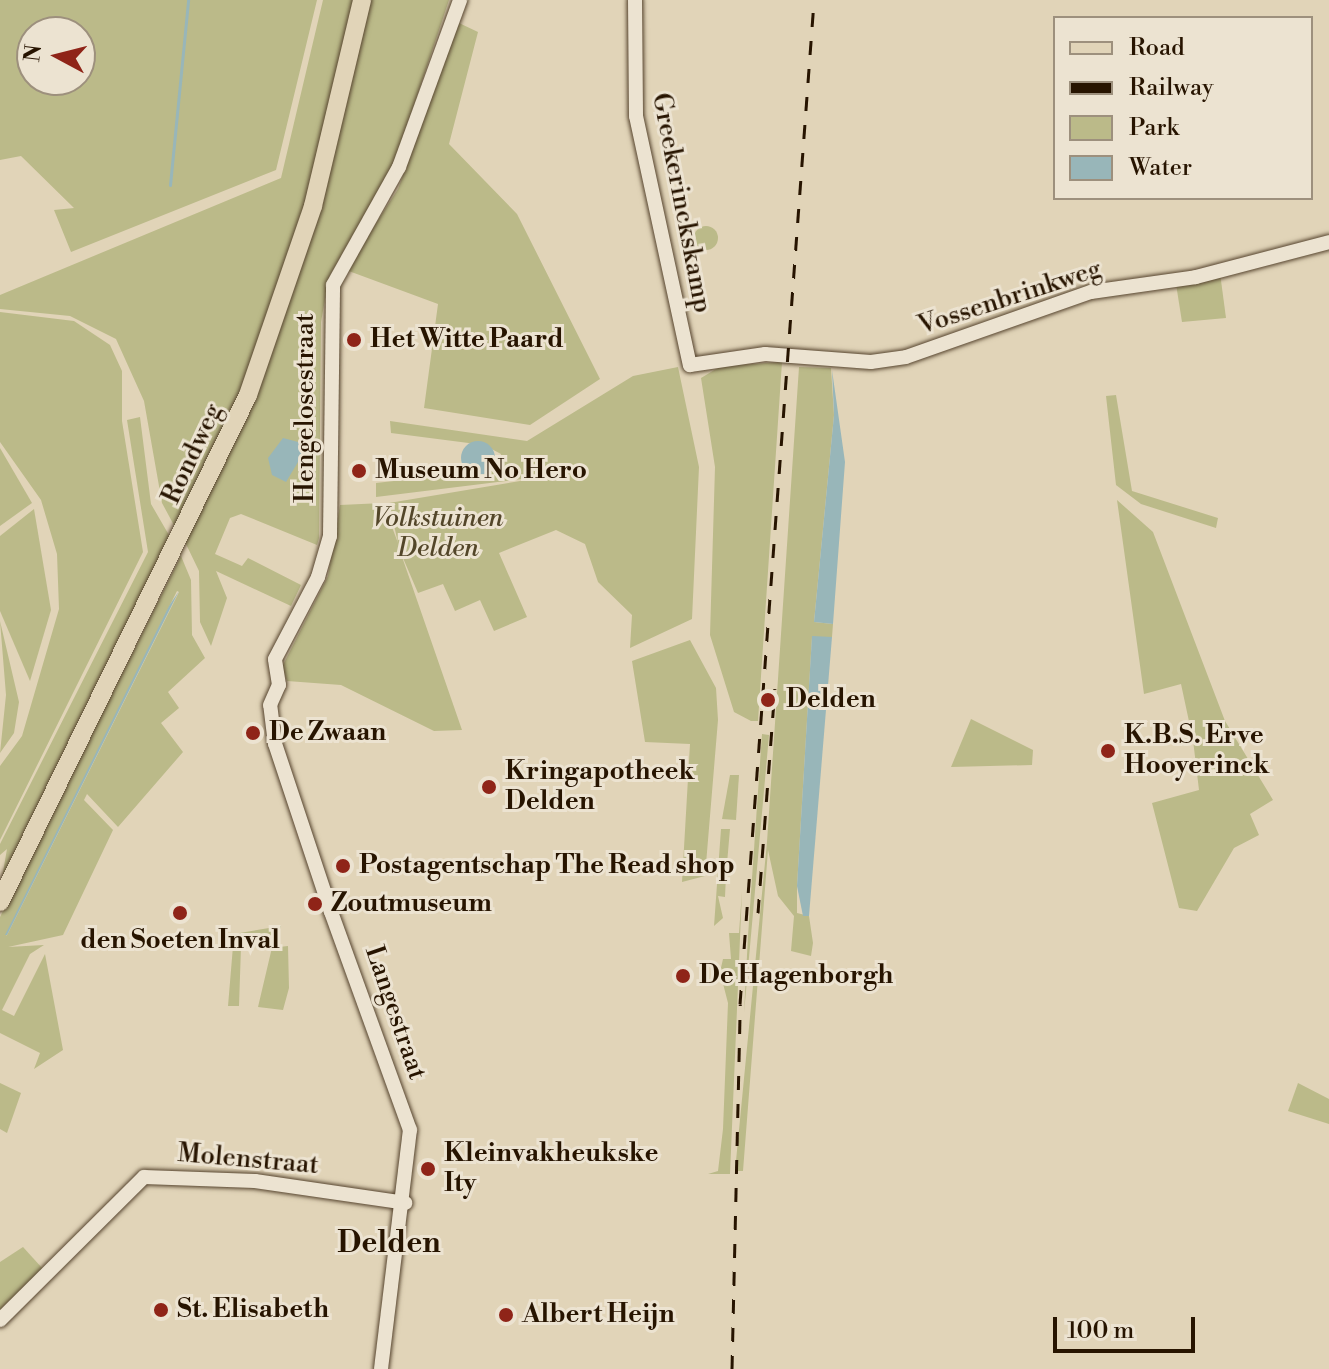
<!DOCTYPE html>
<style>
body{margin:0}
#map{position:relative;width:1329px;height:1369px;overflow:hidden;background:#e1d4b8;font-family:"Libre Bodoni",serif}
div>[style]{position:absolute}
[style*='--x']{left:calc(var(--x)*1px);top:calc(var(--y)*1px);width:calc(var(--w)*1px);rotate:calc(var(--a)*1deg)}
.green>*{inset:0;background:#bbba89}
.round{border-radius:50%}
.water>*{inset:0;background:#98b6b9}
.stream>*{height:3px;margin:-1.5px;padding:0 1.5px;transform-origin:1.5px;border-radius:1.5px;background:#98b6b9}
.roads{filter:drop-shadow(0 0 2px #56442e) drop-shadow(0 0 2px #56442e)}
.tertiary>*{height:14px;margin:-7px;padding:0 7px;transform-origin:7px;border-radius:7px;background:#ece3d1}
.primary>*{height:18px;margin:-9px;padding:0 9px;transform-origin:9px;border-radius:9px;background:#e1d4b8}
.rail>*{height:3px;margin-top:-1.5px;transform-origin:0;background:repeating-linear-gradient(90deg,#271400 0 14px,transparent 0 28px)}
.dots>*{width:22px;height:22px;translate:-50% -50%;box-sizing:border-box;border:4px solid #ece3d1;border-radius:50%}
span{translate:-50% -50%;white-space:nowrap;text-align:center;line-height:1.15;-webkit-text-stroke:6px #ece3d1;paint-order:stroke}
.street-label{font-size:26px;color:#271400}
.poi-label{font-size:26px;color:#271400;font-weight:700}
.left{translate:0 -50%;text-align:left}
.park-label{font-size:26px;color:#534629;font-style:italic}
.quarter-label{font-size:30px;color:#271400;font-weight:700}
.legend{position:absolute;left:1053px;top:16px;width:260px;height:184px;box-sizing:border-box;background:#ece3d1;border:2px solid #9d907d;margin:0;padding:10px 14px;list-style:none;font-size:24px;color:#271400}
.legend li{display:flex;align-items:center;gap:16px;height:40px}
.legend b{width:40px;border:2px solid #9d907d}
.north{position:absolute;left:16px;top:16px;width:80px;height:80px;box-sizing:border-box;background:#ece3d1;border:2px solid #9d907d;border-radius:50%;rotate:277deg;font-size:22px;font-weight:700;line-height:32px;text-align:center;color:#271400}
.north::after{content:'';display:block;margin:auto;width:28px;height:36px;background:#8f2418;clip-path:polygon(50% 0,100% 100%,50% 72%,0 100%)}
.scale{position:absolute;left:1053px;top:1317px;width:142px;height:36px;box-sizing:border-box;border:4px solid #271400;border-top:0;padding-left:10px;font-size:24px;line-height:28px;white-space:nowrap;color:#271400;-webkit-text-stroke:6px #ece3d1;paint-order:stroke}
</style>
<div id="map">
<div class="green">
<i style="clip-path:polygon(evenodd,0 0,317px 0,276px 170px,71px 252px,54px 210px,74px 208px,21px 156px,0 160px,0 0,32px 32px,80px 32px,80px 80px,32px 80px,32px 32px)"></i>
<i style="clip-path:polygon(323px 0,354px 0,298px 229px,239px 396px,176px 529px,162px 503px,144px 401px,116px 339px,70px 316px,0 309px,0 295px,281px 178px)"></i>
<i style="clip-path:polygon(370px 0,449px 0,396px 159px,329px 277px,321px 322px,319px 538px,317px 545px,241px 514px,230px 518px,215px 554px,242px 566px,248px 558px,301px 585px,291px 606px,216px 571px,227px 598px,211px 646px,200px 622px,199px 571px,185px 542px,248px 410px)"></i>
<i style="clip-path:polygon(459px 23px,478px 32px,449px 144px,517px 214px,600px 379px,530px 425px,424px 408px,438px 304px,346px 270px,398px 189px)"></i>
<i class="round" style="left:694px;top:226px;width:24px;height:24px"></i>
<i style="clip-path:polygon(1220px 273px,1226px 318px,1182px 322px,1176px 284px)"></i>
<i style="clip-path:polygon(0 312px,74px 321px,110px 345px,122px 371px,122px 421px,143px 552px,0 840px,0 766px,22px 736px,59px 609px,57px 554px,41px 500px,0 442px)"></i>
<i style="clip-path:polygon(782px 362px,758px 721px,751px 721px,734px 712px,710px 635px,715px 467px,701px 378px,721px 366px)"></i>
<i style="clip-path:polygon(678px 367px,699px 467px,692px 619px,630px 648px,632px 615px,598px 582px,585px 544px,556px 530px,499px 553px,527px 617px,494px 631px,480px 600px,455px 611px,443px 584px,418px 593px,400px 551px,462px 730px,434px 731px,341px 685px,287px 681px,282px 667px,328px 576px,340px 505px,383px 503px,398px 543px,389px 503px,562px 474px,376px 497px,376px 483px,492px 470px,500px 462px,501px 454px,484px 445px,391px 433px,390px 421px,527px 441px,633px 376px)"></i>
<i style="clip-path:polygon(799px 367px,831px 368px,834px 415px,814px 622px,833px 624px,832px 637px,812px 637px,797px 886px,797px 913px,809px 916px,813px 943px,811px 956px,791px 951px,794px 916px,778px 896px,768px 850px,743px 1171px,735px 1171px,767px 842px)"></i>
<i style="clip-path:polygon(1116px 395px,1132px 491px,1218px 518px,1216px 528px,1141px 504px,1116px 485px,1106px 396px)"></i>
<i style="clip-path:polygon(140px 417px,151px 504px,173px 542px,0 889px,7px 849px,0 855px,0 844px,148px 552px,127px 420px)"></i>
<i style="clip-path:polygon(0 448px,32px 503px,0 526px)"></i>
<i style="clip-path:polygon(1117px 500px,1153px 532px,1225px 721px,1273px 800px,1250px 814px,1259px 835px,1234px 848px,1197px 911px,1179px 908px,1152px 803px,1199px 790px,1193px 740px,1181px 684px,1144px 694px)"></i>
<i style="clip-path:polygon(34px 509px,51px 610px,30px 681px,0 611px,0 536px)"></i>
<i style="clip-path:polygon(evenodd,181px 556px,191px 580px,192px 635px,205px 658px,168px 692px,179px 708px,161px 723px,183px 752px,118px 827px,87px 794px,84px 800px,113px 830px,63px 935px,8px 947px,44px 945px,30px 954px,2px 1010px,14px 1016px,45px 954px,63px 1050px,34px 1069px,40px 1053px,0 1033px,0 917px,181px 556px,179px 592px,7px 935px,6px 936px,177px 591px,179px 592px)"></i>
<i style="clip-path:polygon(0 621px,19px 702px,14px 733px,0 753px,6px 695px)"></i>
<i style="clip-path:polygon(690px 640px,716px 688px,718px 720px,705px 876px,682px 882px,690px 744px,645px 742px,632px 661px)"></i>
<i style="clip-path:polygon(971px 719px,1033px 750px,1032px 765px,951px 767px)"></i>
<i style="clip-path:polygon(762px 734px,769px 735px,744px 1013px,748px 936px)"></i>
<i style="clip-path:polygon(730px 775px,739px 775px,736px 820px,722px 819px)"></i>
<i style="clip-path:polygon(721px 829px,730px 829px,726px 875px,725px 897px,718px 896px,723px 918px,714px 926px)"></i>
<i style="clip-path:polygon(742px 891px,730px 1174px,708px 1174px,718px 1171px,723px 1129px,728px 1003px,720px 972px,723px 959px,731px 959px,729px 933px,739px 933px)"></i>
<i style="clip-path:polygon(281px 926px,277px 940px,279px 947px,288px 946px,289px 988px,283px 1010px,258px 1007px,274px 939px,255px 933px,241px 947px,239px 1006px,228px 1006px,234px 934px)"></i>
<i style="clip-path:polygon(0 1083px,21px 1093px,7px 1133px,0 1129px)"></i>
<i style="clip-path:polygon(1298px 1083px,1329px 1099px,1329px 1124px,1288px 1111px)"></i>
<i style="clip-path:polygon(23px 1247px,43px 1269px,0 1310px,0 1262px)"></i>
</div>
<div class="water">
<i style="clip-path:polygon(832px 370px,845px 462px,833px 624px,814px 622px,834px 415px)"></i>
<i style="clip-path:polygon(283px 438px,302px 443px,304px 452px,286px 482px,272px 475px,268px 458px)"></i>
<i class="round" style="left:461px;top:441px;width:34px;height:34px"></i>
<i style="clip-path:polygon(179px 591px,7px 935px,5px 935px,169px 606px)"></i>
<i style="clip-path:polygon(812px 636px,832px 637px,809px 916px,803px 916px,797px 886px)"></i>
</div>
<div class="stream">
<i style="--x:170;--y:185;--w:186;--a:-84.4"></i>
</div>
<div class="roads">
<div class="tertiary">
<i style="--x:635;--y:0;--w:116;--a:89.5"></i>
<i style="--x:636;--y:116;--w:255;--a:77.8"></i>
<i style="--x:690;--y:365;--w:76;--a:-8.3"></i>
<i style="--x:765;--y:354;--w:106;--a:4.3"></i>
<i style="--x:871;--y:362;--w:35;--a:-8"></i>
<i style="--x:906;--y:357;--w:196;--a:-19.4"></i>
<i style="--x:1091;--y:292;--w:106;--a:-8.1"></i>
<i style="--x:1196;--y:277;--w:138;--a:-14.7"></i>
<i style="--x:0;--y:1320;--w:203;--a:-44.8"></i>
<i style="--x:144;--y:1177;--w:111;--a:2.1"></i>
<i style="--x:255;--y:1181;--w:152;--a:8.3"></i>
<i style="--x:381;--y:1369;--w:241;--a:-83.1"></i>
<i style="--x:410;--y:1130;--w:232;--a:-109.9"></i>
<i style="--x:331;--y:912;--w:177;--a:-108.4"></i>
<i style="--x:275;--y:744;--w:39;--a:-97"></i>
<i style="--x:270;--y:705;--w:22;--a:-66"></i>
<i style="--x:279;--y:685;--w:26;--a:-99"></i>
<i style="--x:275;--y:659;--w:93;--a:-62.3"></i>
<i style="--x:318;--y:577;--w:43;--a:-73.7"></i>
<i style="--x:330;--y:536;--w:251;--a:-89.3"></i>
<i style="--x:333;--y:285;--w:135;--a:-60.8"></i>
<i style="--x:399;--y:167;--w:178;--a:-69.9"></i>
</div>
<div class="primary">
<i style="--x:0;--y:902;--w:564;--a:-63.93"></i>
<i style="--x:248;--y:395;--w:200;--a:-71"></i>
<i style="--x:313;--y:206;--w:212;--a:-76.6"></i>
</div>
</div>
<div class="rail">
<i style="--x:758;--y:913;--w:225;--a:-85.7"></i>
<i style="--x:732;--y:1369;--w:365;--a:-88.7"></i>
<i style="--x:740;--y:1004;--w:1007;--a:-85.78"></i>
</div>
<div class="dots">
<i style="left:354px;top:340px;background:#8f2418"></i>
<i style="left:359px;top:471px;background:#8f2418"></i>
<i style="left:768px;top:700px;background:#8f2418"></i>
<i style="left:253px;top:733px;background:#8f2418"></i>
<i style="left:1108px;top:751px;background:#8f2418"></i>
<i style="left:489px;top:787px;background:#8f2418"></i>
<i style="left:343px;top:866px;background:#8f2418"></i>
<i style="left:315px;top:904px;background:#8f2418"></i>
<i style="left:180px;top:913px;background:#8f2418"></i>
<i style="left:683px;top:976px;background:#8f2418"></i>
<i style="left:428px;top:1169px;background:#8f2418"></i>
<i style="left:161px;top:1310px;background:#8f2418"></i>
<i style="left:506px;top:1315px;background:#8f2418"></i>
</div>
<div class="street-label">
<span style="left:681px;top:203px;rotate:79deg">Greekerinckskamp</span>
<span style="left:1010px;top:298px;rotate:-18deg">Vossenbrinkweg</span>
<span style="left:306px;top:408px;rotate:-90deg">Hengelosestraat</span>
<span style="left:193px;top:454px;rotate:-65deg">Rondweg</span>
<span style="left:395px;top:1013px;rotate:71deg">Langestraat</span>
<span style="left:248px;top:1160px;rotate:5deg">Molenstraat</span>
</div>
<div class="poi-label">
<span class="left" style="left:370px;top:340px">Het Witte Paard</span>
<span class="left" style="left:375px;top:471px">Museum No Hero</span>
<span class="left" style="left:786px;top:700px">Delden</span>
<span class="left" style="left:269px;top:733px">De Zwaan</span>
<span class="left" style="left:1124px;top:751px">K.B.S. Erve<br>Hooyerinck</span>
<span class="left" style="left:505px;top:787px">Kringapotheek<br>Delden</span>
<span class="left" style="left:359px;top:866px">Postagentschap The Read shop</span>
<span class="left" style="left:331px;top:904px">Zoutmuseum</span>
<span style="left:180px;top:941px">den Soeten Inval</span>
<span class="left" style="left:699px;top:976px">De Hagenborgh</span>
<span class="left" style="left:444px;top:1169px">Kleinvakheukske<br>Ity</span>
<span class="left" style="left:177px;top:1310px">St. Elisabeth</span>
<span class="left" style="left:522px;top:1315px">Albert Heijn</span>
</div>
<div class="park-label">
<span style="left:438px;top:534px">Volkstuinen<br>Delden</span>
</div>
<div class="quarter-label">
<span style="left:389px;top:1243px">Delden</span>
</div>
<ul class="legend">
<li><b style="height:10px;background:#e1d4b8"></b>Road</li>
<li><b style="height:10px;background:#271400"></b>Railway</li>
<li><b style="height:22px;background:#bbba89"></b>Park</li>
<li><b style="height:22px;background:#98b6b9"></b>Water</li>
</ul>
<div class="north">N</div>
<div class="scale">100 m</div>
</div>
